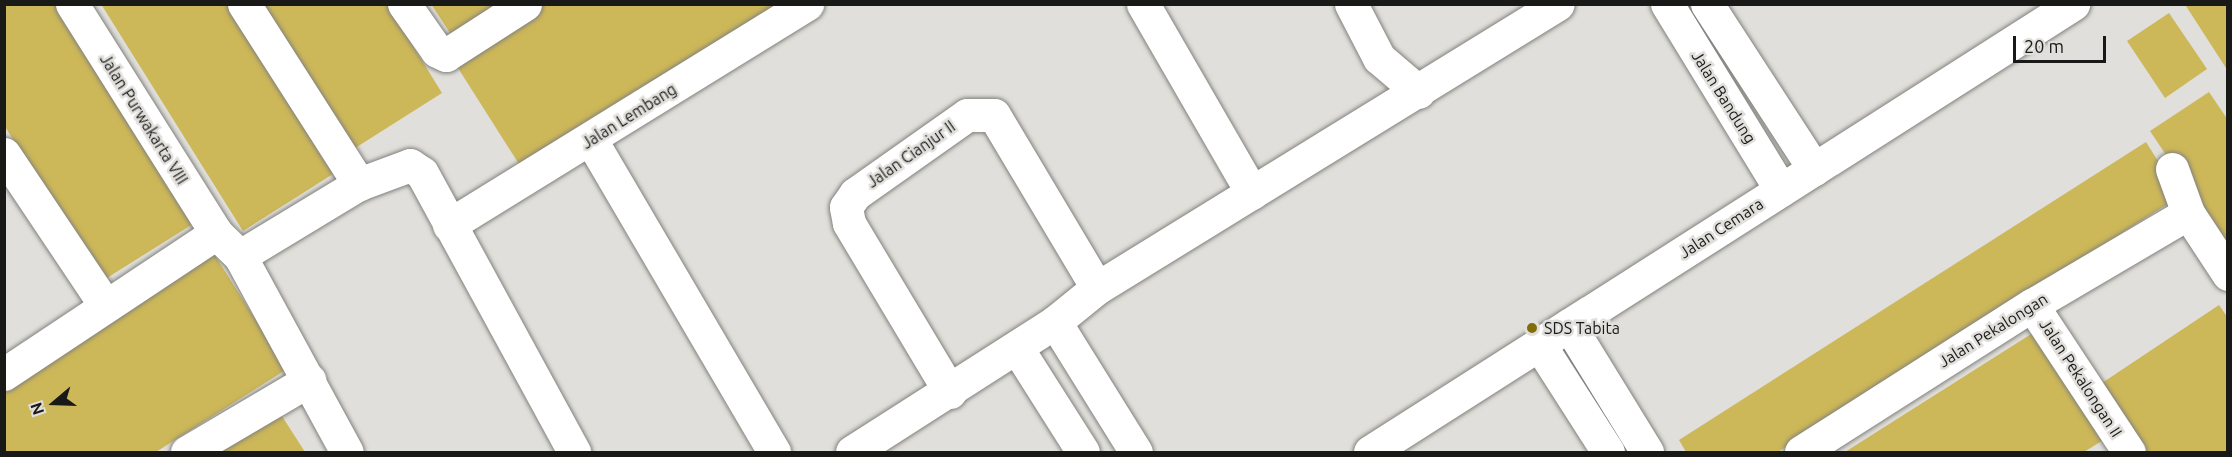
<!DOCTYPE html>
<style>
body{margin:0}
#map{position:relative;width:2232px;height:457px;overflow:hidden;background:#e0dfdb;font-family:Ubuntu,sans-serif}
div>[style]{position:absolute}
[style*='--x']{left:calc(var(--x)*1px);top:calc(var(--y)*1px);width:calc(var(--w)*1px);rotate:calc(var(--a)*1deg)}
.building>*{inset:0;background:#ccb759}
.roads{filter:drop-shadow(0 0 2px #82817d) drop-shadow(0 0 2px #82817d)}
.minor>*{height:33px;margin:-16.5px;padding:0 16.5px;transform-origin:16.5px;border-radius:16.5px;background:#fff}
.dots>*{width:16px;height:16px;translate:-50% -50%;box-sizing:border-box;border:3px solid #e0dfdb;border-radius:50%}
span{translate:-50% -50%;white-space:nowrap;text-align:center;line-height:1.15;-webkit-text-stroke:5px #e0dfdb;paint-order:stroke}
.street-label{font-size:16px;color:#191917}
.poi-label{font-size:16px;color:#191917}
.left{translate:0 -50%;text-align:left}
.frame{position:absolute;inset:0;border:6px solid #191917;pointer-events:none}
.north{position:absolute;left:24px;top:373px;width:60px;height:60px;-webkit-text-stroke:4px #e0dfdb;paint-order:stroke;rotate:251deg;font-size:16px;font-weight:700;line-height:24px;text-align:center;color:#191917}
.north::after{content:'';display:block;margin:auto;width:21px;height:27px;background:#191917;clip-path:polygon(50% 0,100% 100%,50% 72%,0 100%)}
.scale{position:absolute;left:2013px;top:36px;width:93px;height:27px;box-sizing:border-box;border:3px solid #191917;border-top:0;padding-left:8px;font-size:18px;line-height:21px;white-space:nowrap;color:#191917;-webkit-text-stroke:4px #e0dfdb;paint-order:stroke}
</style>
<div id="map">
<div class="building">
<i style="clip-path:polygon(4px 4px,56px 4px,193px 224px,102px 281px,4px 125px)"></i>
<i style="clip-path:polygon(101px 4px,227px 4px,333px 174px,243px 231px)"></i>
<i style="clip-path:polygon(261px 4px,387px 4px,442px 93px,352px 150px)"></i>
<i style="clip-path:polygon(431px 4px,500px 4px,452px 36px)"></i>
<i style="clip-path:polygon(533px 4px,788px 4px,524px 172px,451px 57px)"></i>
<i style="clip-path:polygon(2188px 4px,2228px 4px,2226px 68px,2186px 6px)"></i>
<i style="clip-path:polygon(2169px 13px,2207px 69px,2165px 98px,2127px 41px)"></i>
<i style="clip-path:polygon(2209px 92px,2228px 120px,2228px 248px,2150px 131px)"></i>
<i style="clip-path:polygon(2146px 142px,2180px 196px,1778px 452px,1686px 452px,1679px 440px)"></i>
<i style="clip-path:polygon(214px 254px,287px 369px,156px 452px,4px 452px,4px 387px)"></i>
<i style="clip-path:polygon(2219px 305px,2228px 318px,2228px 452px,2143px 452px,2099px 385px)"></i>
<i style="clip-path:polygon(2036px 331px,2105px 439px,2084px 452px,1845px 452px)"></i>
<i style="clip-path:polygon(280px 413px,305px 452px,219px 452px)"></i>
</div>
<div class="roads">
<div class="minor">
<i style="--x:72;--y:4;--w:271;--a:57.8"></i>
<i style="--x:216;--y:233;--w:33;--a:44"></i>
<i style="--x:240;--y:256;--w:223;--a:61.4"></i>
<i style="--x:244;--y:4;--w:214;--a:57.4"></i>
<i style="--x:404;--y:4;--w:57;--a:54.9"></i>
<i style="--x:437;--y:51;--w:10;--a:24"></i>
<i style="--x:446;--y:55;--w:94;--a:-32.8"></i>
<i style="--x:1143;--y:4;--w:218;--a:60"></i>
<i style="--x:1351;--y:4;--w:61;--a:62.6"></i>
<i style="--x:1379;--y:58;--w:52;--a:40.4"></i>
<i style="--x:1667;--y:4;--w:218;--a:58.5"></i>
<i style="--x:1707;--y:4;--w:197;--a:57"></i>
<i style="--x:591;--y:140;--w:362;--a:59.6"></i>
<i style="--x:4;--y:154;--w:182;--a:56.2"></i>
<i style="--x:2172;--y:169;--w:47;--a:70"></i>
<i style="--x:2188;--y:213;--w:73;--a:56.7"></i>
<i style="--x:449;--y:225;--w:421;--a:-31.7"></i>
<i style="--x:240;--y:256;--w:139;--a:-31.2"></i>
<i style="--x:359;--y:184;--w:54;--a:-20.4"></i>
<i style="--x:410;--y:165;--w:14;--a:34"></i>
<i style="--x:422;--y:173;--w:318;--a:61.4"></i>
<i style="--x:2032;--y:305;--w:176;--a:56.6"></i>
<i style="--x:1055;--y:322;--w:153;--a:58.1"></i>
<i style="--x:1569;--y:325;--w:149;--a:58.4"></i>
<i style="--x:1539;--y:344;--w:128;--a:57.4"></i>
<i style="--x:1017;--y:348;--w:123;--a:57.6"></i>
<i style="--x:4;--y:374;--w:255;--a:-33.6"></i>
<i style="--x:950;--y:392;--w:197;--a:-120.9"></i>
<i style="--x:849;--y:223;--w:16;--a:-101"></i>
<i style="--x:846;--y:207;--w:16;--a:-55"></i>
<i style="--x:855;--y:194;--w:137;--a:-35.2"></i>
<i style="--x:967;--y:115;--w:27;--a:0"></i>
<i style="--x:994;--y:115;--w:201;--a:59.2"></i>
<i style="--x:187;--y:452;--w:142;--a:-30.5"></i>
<i style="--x:852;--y:452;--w:241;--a:-32.6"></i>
<i style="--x:1055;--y:322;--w:54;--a:-39"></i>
<i style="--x:1097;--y:288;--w:541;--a:-31.64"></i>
<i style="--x:1370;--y:452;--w:834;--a:-32.51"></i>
<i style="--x:1801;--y:452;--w:274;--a:-32.5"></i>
<i style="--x:2032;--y:305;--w:181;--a:-30.5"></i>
</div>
</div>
<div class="dots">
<i style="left:1532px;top:328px;background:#806d09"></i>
</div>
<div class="street-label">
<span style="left:1724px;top:97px;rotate:58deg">Jalan Bandung</span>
<span style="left:629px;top:116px;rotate:-32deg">Jalan Lembang</span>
<span style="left:144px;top:119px;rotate:58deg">Jalan Purwakarta VIII</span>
<span style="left:911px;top:154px;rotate:-35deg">Jalan Cianjur II</span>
<span style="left:1721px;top:228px;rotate:-33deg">Jalan Cemara</span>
<span style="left:1993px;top:330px;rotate:-32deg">Jalan Pekalongan</span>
<span style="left:2081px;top:378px;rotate:57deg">Jalan Pekalongan II</span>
</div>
<div class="poi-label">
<span class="left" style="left:1544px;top:328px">SDS Tabita</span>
</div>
<div class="frame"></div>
<div class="north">N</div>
<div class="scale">20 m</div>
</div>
